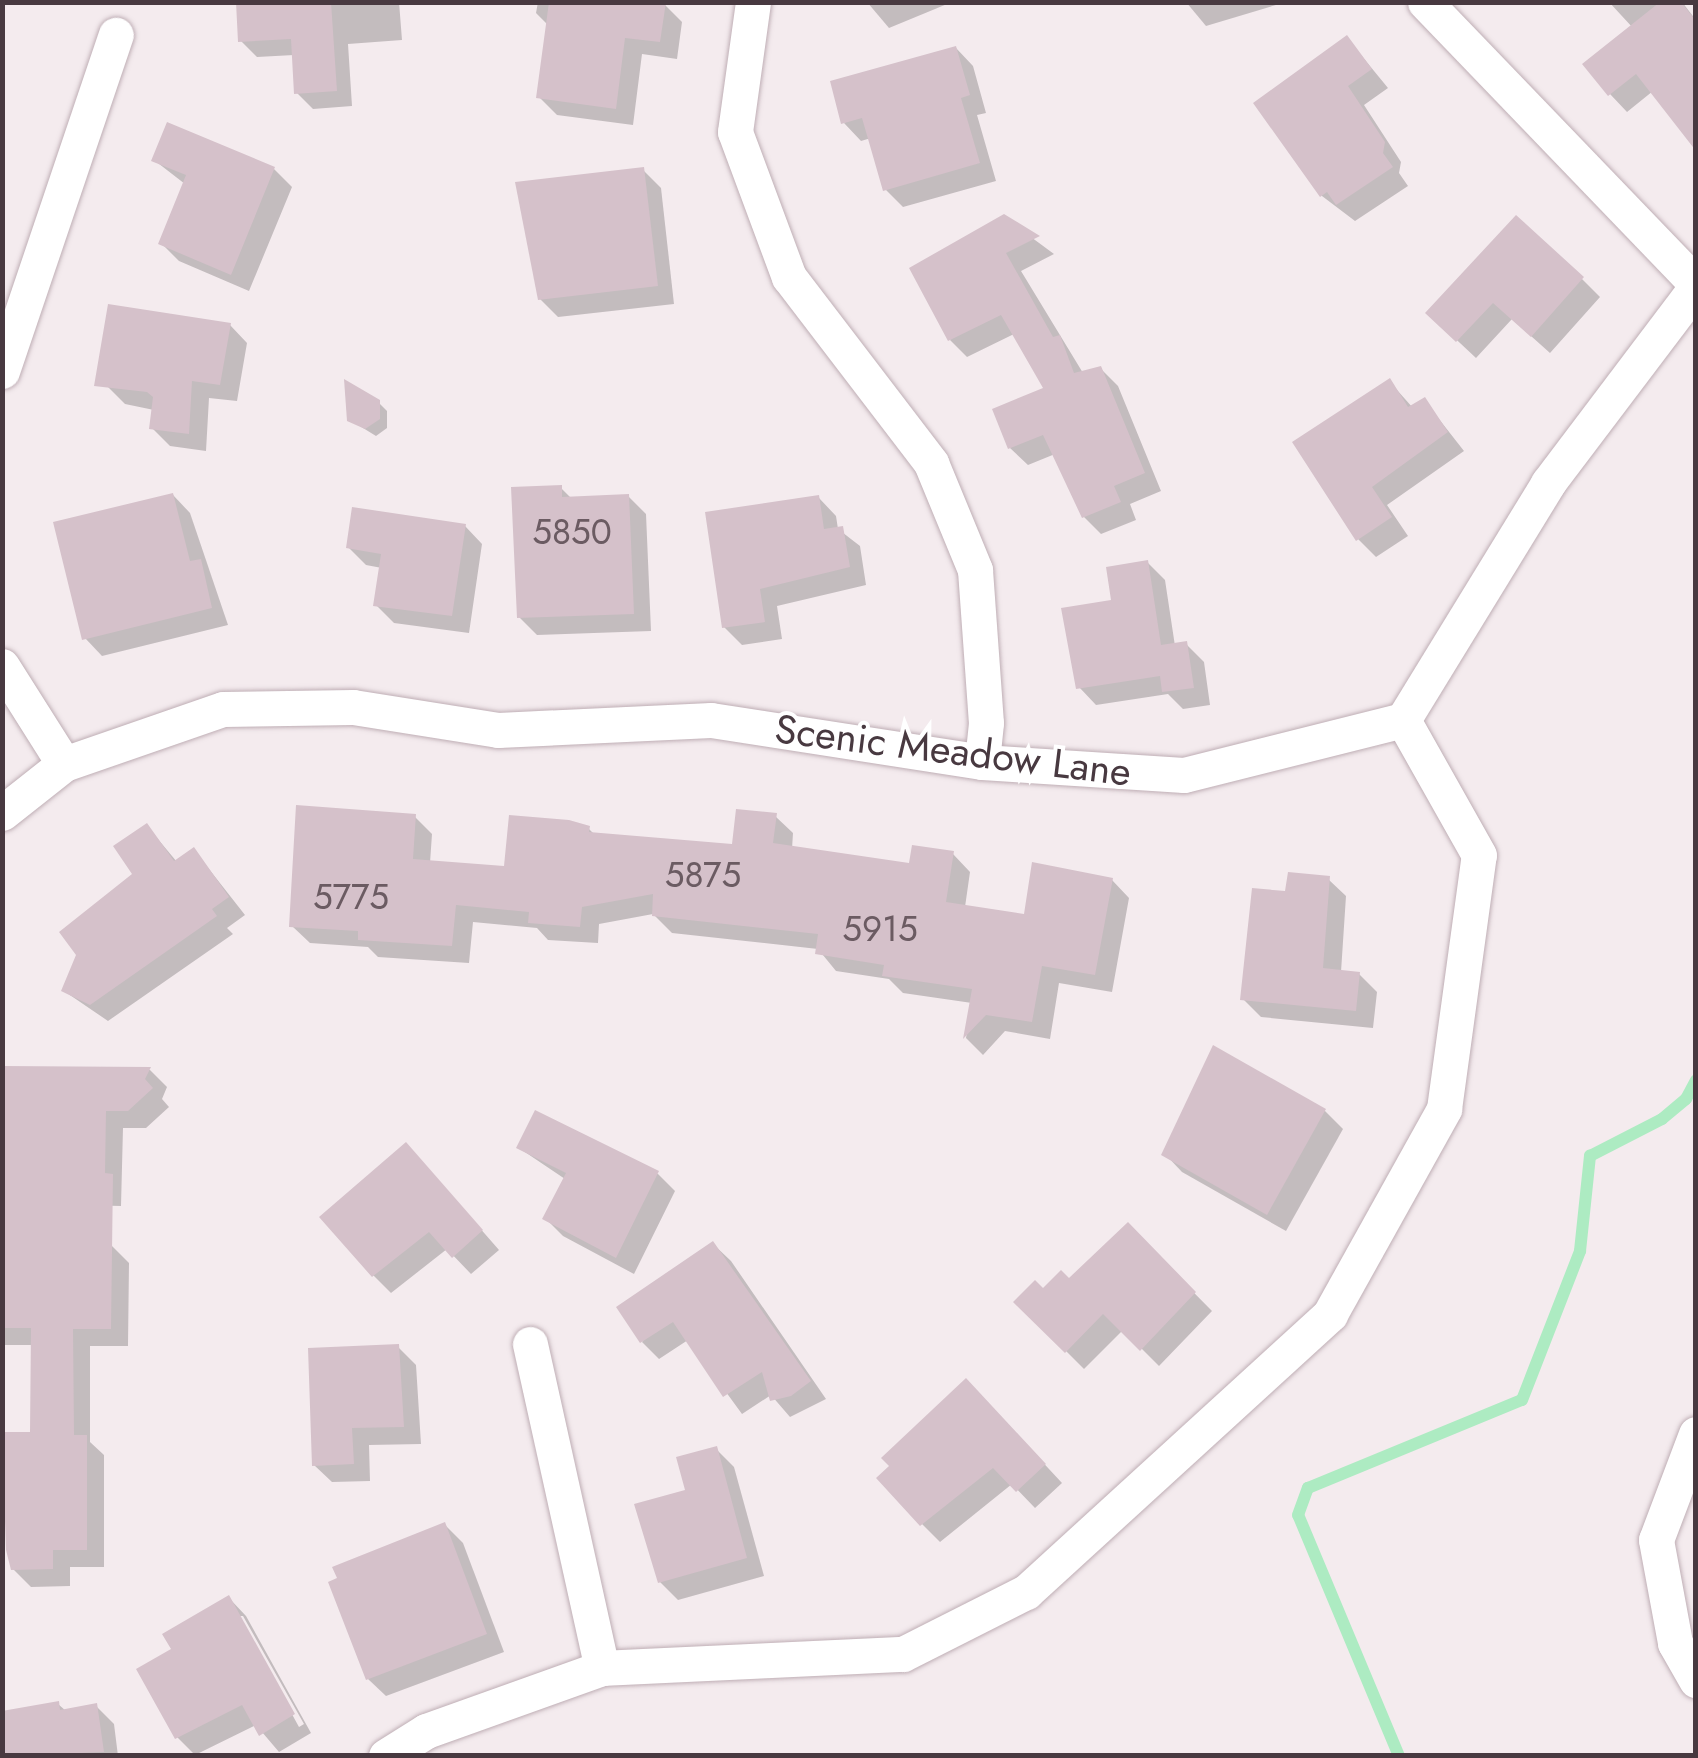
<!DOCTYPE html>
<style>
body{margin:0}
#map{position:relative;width:1698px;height:1758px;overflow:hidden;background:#f4ebee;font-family:Jost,sans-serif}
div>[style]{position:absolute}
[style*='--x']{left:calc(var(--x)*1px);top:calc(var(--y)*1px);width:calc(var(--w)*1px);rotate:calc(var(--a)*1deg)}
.shadow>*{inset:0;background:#0003}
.stream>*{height:12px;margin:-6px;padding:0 6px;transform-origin:6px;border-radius:6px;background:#adebc2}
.building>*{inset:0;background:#d5c1ca}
.roads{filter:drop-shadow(0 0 2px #bfaeb5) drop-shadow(0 0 2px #bfaeb5)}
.minor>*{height:35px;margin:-17.5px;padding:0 17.5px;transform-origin:17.5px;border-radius:17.5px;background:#fff}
span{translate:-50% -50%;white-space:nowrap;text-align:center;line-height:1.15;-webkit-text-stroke:8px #fff;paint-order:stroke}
.number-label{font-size:35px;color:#6b5b62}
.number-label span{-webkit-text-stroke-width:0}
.street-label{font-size:40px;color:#483940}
.frame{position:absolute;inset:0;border:5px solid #483940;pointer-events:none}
</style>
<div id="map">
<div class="shadow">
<i style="clip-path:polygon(240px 2px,399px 2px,402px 40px,348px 44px,352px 106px,313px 109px,297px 93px,294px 55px,257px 57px,241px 41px)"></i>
<i style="clip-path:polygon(538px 2px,664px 4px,682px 22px,677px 59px,642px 54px,633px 125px,557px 115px,539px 97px,548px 25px,536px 13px)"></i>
<i style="clip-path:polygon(867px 2px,952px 2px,889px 28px)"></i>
<i style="clip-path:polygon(1186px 2px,1286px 2px,1206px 26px)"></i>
<i style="clip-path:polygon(1609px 2px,1682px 2px,1696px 20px,1696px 142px,1653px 91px,1627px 112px,1610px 94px,1633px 28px)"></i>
<i style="clip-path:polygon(1347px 38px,1388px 88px,1364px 105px,1401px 162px,1399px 173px,1408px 186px,1355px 221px,1322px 196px,1256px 103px)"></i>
<i style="clip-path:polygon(956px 48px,973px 66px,986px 113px,977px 115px,996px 181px,903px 207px,885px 189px,871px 138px,861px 141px,844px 123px)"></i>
<i style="clip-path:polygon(154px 160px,274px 169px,292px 187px,249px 291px,179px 261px,161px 243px,185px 184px)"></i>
<i style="clip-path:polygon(643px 170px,661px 188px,674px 304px,558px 317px,540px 299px)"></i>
<i style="clip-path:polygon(1004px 217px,1054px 254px,1021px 271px,1083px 373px,1100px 368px,1118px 386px,1161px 491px,1130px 504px,1136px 520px,1101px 534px,1084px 517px,1055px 454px,1028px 465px,1010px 448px,1046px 389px,1014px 334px,967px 357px,950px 340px)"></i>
<i style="clip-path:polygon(1582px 279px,1600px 297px,1550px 353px,1512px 319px,1476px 358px,1428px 313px)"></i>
<i style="clip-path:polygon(230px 325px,247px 343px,237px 401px,209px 398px,206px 451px,170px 446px,152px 428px,154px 410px,125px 404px,98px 377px)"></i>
<i style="clip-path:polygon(1389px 381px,1413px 408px,1424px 400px,1464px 451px,1387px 505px,1408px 536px,1376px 557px,1358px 539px)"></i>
<i style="clip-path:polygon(378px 402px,387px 411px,387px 428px,376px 436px,350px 420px)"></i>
<i style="clip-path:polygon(561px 488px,572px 499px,628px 496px,646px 514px,651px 631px,537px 635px,519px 617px)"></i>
<i style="clip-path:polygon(173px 495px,190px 513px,228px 625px,102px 656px,85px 638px)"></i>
<i style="clip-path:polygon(819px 498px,836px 516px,838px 529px,860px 546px,866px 585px,777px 606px,782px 639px,742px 645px,724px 627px)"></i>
<i style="clip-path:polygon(465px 526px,482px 544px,469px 633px,394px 623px,376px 605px,382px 568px,366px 565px,348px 547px)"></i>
<i style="clip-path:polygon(1147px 562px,1165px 580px,1175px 646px,1186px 644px,1204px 662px,1210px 705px,1183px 709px,1168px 694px,1096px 705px,1079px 687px,1114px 602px)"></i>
<i style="clip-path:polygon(414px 816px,432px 834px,430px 863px,507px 869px,588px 828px,595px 835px,734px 846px,775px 816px,793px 833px,792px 849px,911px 866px,953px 854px,970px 872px,965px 907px,1026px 917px,1112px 880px,1129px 898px,1112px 992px,1059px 983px,1050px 1039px,1005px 1031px,983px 1055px,966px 1038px,972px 1003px,903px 993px,889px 979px,836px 971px,818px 949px,672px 933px,653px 914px,599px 924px,598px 943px,548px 940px,537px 928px,473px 922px,469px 963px,378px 957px,368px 947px,310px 943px,292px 926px)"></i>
<i style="clip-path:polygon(147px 826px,177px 862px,194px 850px,245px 915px,227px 928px,233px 934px,108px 1021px,64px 991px,79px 955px,136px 874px)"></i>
<i style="clip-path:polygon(1328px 879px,1346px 896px,1341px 972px,1359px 974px,1377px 992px,1373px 1028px,1261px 1017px,1243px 999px,1287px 894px)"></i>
<i style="clip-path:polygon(1214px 1048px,1325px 1111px,1343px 1129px,1286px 1231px,1182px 1172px,1165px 1154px)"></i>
<i style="clip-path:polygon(2px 1068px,150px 1070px,167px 1087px,162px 1099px,169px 1107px,146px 1128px,123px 1128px,121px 1206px,2px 1203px)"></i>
<i style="clip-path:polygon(519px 1148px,658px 1174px,675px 1191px,634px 1274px,563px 1236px,545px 1218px,565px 1179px)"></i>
<i style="clip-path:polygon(423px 1163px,499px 1250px,471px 1274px,447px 1249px,391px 1293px,373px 1275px)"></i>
<i style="clip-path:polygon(1128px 1226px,1212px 1311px,1159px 1366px,1123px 1330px,1084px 1369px,1017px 1302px,1069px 1282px)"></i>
<i style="clip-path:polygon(713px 1244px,731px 1261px,826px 1399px,790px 1417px,771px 1395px,742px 1414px,688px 1340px,659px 1359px,642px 1342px)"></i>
<i style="clip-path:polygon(111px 1245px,129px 1263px,128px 1346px,90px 1346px,90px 1442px,104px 1455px,104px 1567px,70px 1567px,70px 1586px,31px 1587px,13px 1569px,2px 1435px,33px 1435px,34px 1345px,2px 1345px,2px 1248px)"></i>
<i style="clip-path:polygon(398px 1347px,416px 1365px,421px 1444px,369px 1445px,370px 1481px,332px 1482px,314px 1465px)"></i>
<i style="clip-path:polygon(984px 1399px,1062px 1483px,1035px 1508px,1012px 1484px,940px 1542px,922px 1524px)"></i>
<i style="clip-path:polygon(716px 1449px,734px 1467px,764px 1576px,678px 1600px,660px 1582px,688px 1492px)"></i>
<i style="clip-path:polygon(445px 1525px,463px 1543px,504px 1652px,386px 1696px,368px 1679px)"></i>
<i style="clip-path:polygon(evenodd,229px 1598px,246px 1616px,311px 1733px,279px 1752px,256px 1725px,195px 1755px,177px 1737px,174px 1650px,229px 1598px,238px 1616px,243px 1616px,304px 1724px,299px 1727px,238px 1616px)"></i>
<i style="clip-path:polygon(58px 1704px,66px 1711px,96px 1706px,114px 1724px,118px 1756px,2px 1756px)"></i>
</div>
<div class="stream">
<i style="--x:1399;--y:1756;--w:261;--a:-112.7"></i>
<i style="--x:1298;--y:1515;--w:29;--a:-70"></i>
<i style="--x:1308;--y:1488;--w:231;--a:-22.4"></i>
<i style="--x:1522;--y:1400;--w:160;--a:-68.7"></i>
<i style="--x:1580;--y:1251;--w:96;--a:-84"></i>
<i style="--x:1590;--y:1156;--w:81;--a:-27.2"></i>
<i style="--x:1662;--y:1119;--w:31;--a:-40"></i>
<i style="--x:1686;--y:1099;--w:21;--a:-62"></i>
</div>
<div class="building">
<i style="clip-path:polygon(236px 2px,331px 2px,337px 91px,294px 94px,291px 39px,238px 42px)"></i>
<i style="clip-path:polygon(549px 2px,666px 2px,660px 42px,625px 38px,616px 109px,536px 98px)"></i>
<i style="clip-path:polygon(1660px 2px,1681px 2px,1696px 21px,1696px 151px,1636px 74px,1608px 96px,1582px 64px)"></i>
<i style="clip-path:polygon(1347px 35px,1372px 69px,1348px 86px,1385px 142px,1383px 153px,1393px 167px,1336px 205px,1327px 192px,1320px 197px,1253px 103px)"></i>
<i style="clip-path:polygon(956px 46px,970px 95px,961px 98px,980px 163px,883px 191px,862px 118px,841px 124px,830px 81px)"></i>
<i style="clip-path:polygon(167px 122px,275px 167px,231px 275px,158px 244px,186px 175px,151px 161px)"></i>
<i style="clip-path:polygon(644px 167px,658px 286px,538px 300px,515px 182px)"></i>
<i style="clip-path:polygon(1004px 214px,1040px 236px,1006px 253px,1053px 337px,1060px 335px,1074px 373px,1101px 366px,1145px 473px,1114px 486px,1121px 502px,1082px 518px,1043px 435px,1008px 449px,992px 409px,1043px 388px,1001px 315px,948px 341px,909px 268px)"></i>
<i style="clip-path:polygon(1516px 215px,1584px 277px,1531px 337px,1493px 303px,1456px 342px,1425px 313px)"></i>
<i style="clip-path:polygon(108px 304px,231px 323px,220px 385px,192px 381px,189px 434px,149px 429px,153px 397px,147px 392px,94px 386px)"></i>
<i style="clip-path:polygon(1390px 378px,1408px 407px,1425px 397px,1448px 432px,1372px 487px,1392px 517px,1356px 541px,1292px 442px)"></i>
<i style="clip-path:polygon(344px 379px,380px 400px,380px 419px,365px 429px,347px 421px)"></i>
<i style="clip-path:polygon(562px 485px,562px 497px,629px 494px,634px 614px,517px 618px,511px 487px)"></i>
<i style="clip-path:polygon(173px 493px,190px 561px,201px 559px,212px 608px,82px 640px,53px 522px)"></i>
<i style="clip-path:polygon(819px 495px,824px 529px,843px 526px,850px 567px,760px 589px,765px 622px,722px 628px,705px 512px)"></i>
<i style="clip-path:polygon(352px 507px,466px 524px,452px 616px,373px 606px,381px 554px,346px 548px)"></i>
<i style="clip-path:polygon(1148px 560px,1161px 645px,1187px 641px,1194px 688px,1162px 692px,1160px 676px,1076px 689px,1061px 608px,1111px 600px,1106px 567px)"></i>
<i style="clip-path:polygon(296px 805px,416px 814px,413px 859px,504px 866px,509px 815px,569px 820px,590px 826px,589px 832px,732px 844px,736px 809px,777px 813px,773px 843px,909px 863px,912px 845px,954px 851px,946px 902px,1024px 914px,1032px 862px,1113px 878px,1095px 975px,1042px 966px,1032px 1022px,986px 1015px,963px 1039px,972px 989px,882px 976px,884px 965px,815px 954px,818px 934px,652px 916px,653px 894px,582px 907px,580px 927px,528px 923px,529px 912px,456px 905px,452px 946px,358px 940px,358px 931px,289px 927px)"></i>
<i style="clip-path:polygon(147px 823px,174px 861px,194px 847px,229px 897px,212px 909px,217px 916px,90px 1005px,61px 991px,76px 955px,59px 932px,132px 874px,113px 846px)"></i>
<i style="clip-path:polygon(1288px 872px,1330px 876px,1323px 968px,1360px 972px,1356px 1011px,1240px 1000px,1252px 888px,1285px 891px)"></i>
<i style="clip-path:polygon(1213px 1045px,1326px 1109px,1267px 1215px,1161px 1155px)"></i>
<i style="clip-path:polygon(2px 1066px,151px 1067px,145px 1079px,153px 1088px,128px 1111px,106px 1111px,105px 1173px,113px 1174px,111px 1329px,73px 1329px,74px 1435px,87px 1435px,87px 1550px,53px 1550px,53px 1569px,11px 1570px,6px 1550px,2px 1432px,30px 1432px,31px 1328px,2px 1328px)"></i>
<i style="clip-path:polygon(535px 1110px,659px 1171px,616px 1258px,542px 1219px,566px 1173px,516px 1148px)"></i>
<i style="clip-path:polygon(406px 1142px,483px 1230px,452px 1258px,429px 1232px,372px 1277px,319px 1217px)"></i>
<i style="clip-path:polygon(1128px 1222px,1196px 1292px,1140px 1351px,1103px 1314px,1065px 1353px,1013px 1302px,1035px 1280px,1043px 1288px,1061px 1270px,1069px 1278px)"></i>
<i style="clip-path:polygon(713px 1241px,811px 1381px,791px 1396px,770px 1401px,762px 1372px,723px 1397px,673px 1322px,640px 1343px,616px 1307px)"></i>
<i style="clip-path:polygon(399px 1344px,404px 1427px,352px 1428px,354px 1464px,312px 1466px,308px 1348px)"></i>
<i style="clip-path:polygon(966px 1378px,1046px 1464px,1016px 1492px,993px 1468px,920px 1526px,876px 1478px,889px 1466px,881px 1458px)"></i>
<i style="clip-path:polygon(717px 1446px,747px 1558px,658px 1583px,634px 1504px,685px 1490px,676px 1457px)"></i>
<i style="clip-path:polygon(445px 1522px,487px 1634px,366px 1680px,328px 1582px,337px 1578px,332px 1567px)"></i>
<i style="clip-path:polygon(229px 1595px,295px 1714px,259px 1736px,242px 1705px,175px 1739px,136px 1669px,171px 1649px,162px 1634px)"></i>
<i style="clip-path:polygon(59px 1701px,60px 1710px,97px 1703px,104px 1752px,2px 1756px,2px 1711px)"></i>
</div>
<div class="roads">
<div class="minor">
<i style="--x:753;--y:2;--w:131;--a:97.9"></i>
<i style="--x:735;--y:132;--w:155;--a:69.6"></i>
<i style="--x:789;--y:277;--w:234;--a:52.6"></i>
<i style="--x:931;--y:463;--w:116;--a:67.6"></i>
<i style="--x:975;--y:570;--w:153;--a:85.9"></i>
<i style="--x:986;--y:723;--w:39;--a:96"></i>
<i style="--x:1425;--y:2;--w:391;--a:46.1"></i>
<i style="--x:2;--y:371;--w:355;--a:-71.3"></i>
<i style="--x:2;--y:666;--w:116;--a:57.7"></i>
<i style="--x:2;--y:813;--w:79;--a:-38.3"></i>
<i style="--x:64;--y:764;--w:168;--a:-19.1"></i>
<i style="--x:223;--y:709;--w:130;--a:-0.9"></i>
<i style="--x:353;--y:707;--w:147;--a:9"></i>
<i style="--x:498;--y:730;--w:213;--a:-2.7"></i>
<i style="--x:711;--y:720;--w:274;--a:8.8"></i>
<i style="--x:982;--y:762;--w:202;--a:3.7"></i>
<i style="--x:1184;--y:775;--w:226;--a:-14.1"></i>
<i style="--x:1403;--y:720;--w:278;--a:-58.5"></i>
<i style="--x:1548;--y:483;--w:246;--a:-52.9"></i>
<i style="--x:530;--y:1344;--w:332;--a:77.5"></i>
<i style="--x:1696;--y:1434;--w:113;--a:110.7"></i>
<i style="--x:1656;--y:1540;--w:105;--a:79.5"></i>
<i style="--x:1675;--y:1643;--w:43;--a:60.4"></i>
<i style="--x:386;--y:1756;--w:47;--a:-32"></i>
<i style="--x:426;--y:1731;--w:187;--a:-19.7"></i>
<i style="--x:602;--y:1668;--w:301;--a:-2.7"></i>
<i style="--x:903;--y:1654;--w:138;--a:-26.8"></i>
<i style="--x:1026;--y:1592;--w:412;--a:-42.4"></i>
<i style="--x:1330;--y:1314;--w:235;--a:-60.9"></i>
<i style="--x:1444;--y:1109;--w:256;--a:-82.2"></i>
<i style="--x:1479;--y:855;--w:155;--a:-119.4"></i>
</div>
</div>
<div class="number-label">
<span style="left:572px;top:532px">5850</span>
<span style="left:703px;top:875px">5875</span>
<span style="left:351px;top:897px">5775</span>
<span style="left:880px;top:929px">5915</span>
</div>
<div class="street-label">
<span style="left:953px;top:750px;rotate:7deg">Scenic Meadow Lane</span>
</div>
<div class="frame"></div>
</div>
